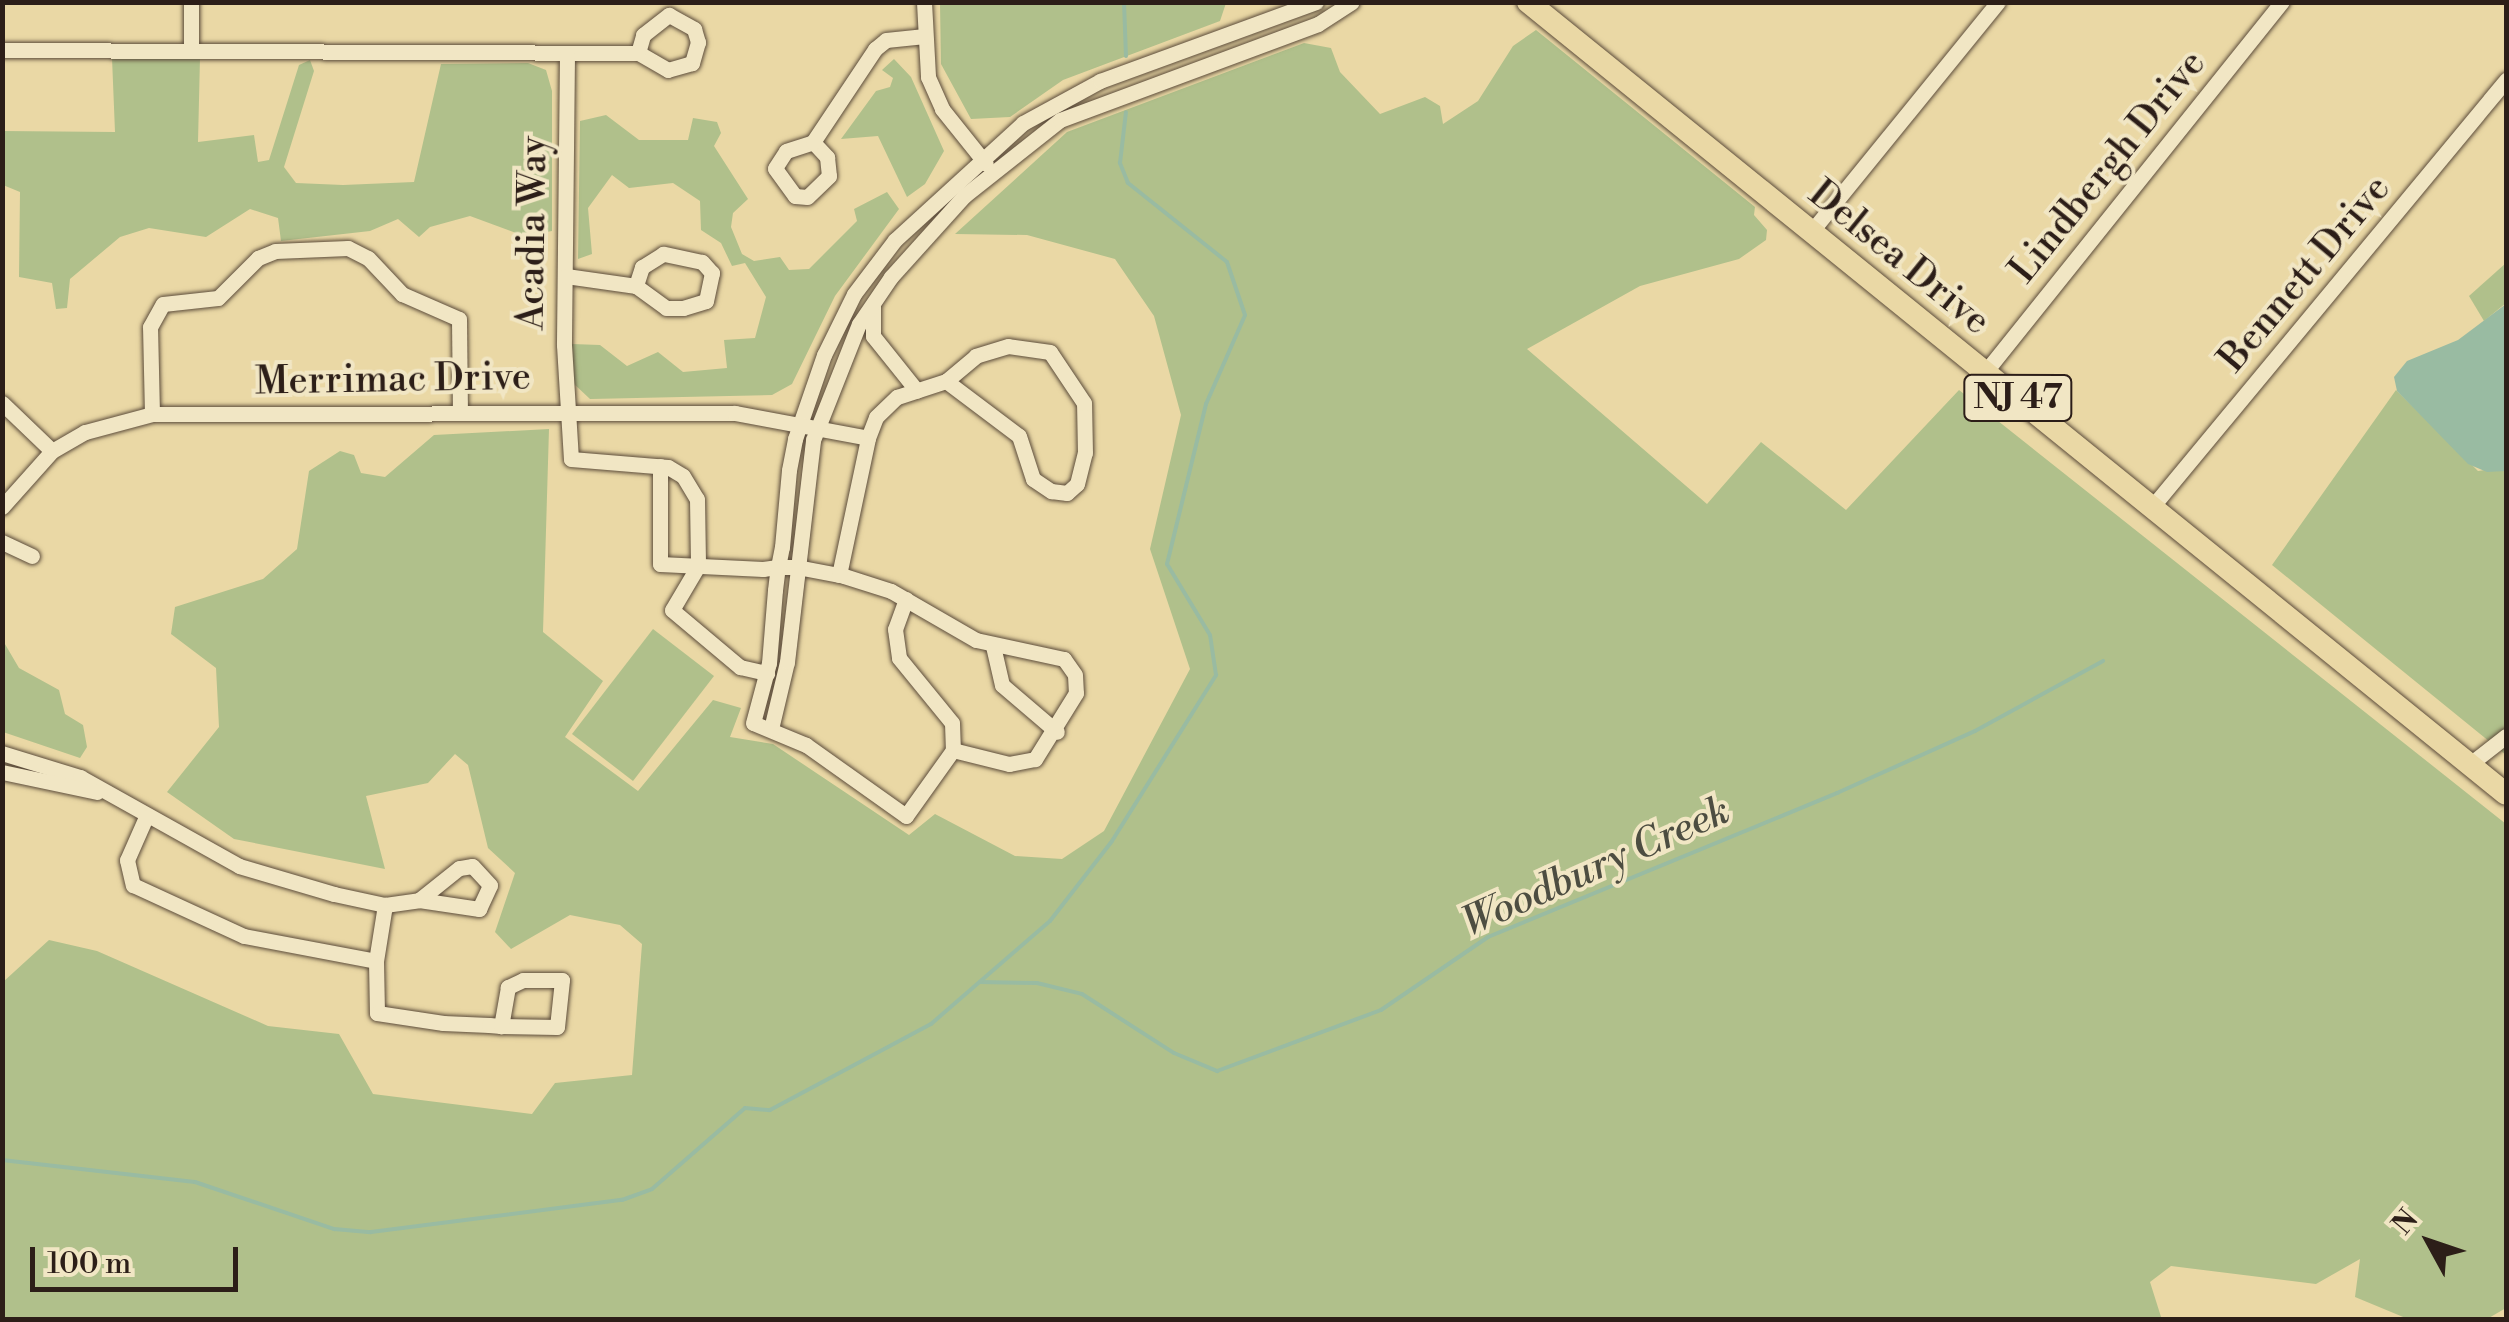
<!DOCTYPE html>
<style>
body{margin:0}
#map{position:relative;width:2509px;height:1322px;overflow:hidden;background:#ead8a5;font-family:"Libre Bodoni",serif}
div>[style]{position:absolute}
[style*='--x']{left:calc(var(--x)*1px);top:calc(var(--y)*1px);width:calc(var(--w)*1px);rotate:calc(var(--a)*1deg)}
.green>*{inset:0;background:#b0c08b}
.water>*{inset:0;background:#99bba2}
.stream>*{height:4px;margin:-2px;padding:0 2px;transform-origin:2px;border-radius:2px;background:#99bba2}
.roads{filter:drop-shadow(0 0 2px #5c4c3b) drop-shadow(0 0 2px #5c4c3b)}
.street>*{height:15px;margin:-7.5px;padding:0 7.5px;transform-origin:7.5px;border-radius:7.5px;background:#f1e6c4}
.primary>*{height:22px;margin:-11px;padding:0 11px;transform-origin:11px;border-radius:11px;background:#ead8a5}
span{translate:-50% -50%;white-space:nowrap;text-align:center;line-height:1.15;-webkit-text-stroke:8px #f1e6c4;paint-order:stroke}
.shield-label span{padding:2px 8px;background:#f1e6c4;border:2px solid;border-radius:8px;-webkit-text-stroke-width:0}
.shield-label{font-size:35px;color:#2c1e18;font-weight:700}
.street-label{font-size:38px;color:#2c1e18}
.water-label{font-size:40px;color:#4d4d41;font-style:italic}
.frame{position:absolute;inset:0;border:5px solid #2c1e18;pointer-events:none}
.north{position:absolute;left:2379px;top:1192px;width:100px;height:100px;-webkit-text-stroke:8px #f1e6c4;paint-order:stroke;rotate:310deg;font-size:28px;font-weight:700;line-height:40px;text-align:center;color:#2c1e18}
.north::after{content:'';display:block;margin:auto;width:35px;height:45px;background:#2c1e18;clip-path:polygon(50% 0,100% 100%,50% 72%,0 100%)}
.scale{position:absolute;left:30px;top:1247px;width:208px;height:45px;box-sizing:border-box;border:5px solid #2c1e18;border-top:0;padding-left:12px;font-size:30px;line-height:35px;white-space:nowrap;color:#2c1e18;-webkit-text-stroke:8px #f1e6c4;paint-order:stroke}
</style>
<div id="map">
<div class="green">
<i style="clip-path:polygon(940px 3px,940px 2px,1226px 3px,1220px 21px,1063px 80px,1010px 117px,971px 119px,941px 64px)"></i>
<i style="clip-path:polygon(1536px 30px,1755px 207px,1754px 215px,1767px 230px,1766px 240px,1739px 259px,1640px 286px,1527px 349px,1707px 504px,1761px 442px,1846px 510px,1959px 390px,2506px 824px,2506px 1308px,2487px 1319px,2408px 1319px,2355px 1297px,2360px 1259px,2316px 1284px,2171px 1266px,2150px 1282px,2162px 1320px,3px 1319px,3px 982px,49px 940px,97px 951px,268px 1026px,339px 1034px,373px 1094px,532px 1114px,555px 1083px,632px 1075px,642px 944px,620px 925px,570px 915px,511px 949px,495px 932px,515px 873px,488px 848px,468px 765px,455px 754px,428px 783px,366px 796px,385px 869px,234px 839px,167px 792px,219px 727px,216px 668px,171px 634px,175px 607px,263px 579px,297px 549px,309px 471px,340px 451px,354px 455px,361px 473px,385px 477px,434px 435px,549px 429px,543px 632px,603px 681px,565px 737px,638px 791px,713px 700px,741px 708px,730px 737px,773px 744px,909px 835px,935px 814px,1015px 856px,1062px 859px,1104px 831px,1190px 669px,1150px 549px,1181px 415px,1154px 316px,1115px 259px,1027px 235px,955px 234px,1067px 132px,1304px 43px,1331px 48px,1340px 72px,1380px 114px,1425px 97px,1440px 106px,1443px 124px,1478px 101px,1513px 46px)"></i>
<i style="clip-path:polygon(112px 58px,200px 58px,198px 142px,254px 135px,258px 162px,269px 160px,299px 65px,310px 60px,314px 71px,284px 167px,296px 183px,343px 185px,414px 182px,441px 64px,528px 63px,546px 70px,552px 91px,552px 231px,524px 236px,470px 216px,430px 227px,419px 237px,398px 219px,370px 231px,281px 241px,278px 218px,250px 209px,206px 237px,149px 228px,120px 237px,70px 279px,67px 308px,56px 309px,52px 283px,19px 277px,20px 192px,3px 185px,2px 131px,115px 132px)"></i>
<i style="clip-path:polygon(894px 59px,911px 77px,944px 151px,925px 184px,907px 197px,878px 136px,841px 139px,876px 91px,890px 87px,893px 78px,882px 70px)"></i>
<i style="clip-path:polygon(606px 115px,639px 140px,688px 140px,693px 118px,717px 122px,721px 133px,714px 146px,748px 199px,733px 213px,731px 227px,742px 254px,754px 261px,780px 257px,789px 270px,809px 269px,857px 221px,854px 209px,887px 192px,899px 209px,835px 296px,792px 384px,772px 395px,590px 399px,573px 383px,572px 344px,600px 345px,627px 366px,658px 352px,683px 372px,727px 368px,724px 340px,755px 338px,766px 297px,745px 263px,732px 266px,721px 243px,701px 230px,700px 201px,673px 183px,629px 188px,612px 175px,588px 208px,592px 254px,578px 259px,580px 121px)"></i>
<i style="clip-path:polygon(2506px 263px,2506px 303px,2484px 321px,2469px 296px)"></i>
<i style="clip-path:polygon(2396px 390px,2478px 471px,2506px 467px,2506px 755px,2272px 565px)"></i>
<i style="clip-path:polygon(653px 629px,714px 676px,633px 781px,572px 734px)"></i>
<i style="clip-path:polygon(2px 639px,19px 668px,59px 690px,65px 714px,83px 725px,87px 747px,80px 758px,3px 732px)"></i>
</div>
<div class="water">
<i style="clip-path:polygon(2506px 304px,2506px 471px,2487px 472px,2468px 464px,2397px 391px,2394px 377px,2407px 361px,2458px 340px)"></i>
</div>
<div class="stream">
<i style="--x:1124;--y:2;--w:54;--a:87.9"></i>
<i style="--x:980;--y:982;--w:57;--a:1"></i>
<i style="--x:1037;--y:983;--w:46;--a:13.7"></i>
<i style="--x:1082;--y:994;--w:109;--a:32.7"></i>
<i style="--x:1174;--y:1053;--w:47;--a:22.7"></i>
<i style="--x:1217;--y:1071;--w:175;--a:-20.4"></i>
<i style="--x:1381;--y:1010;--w:130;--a:-34.3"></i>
<i style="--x:1488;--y:937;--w:378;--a:-22.4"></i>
<i style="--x:1837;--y:793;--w:151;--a:-24.2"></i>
<i style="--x:1975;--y:731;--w:146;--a:-28.7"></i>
<i style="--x:2;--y:1160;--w:194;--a:6.5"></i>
<i style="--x:195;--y:1182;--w:147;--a:18.7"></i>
<i style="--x:334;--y:1229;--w:37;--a:5"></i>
<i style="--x:371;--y:1232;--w:253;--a:-7.3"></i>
<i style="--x:622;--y:1200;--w:32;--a:-20"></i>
<i style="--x:652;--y:1189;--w:123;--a:-41.1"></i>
<i style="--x:745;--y:1108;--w:25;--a:5"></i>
<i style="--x:770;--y:1110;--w:183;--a:-28.1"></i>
<i style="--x:931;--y:1024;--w:157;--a:-40.9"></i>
<i style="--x:1050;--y:921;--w:101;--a:-52.2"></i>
<i style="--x:1112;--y:841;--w:196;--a:-57.9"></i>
<i style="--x:1216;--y:675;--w:40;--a:-98.5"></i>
<i style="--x:1210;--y:635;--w:83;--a:-121.2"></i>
<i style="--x:1167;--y:564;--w:165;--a:-76.3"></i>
<i style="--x:1206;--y:404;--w:97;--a:-66.3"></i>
<i style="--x:1245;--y:315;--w:56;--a:-108.8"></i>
<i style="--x:1227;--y:262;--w:127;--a:-141.4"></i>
<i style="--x:1128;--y:183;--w:22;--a:-112"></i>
<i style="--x:1120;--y:163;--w:51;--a:-83.3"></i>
</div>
<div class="roads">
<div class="street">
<i style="--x:191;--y:2;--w:47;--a:90"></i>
<i style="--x:924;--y:2;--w:75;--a:86.9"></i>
<i style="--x:928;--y:77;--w:35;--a:66"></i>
<i style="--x:942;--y:109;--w:70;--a:51.3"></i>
<i style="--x:669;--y:15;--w:29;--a:29"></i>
<i style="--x:694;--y:29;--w:14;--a:73"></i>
<i style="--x:698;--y:42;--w:22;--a:106"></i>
<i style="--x:692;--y:63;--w:25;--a:164"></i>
<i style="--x:668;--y:70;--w:34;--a:-150"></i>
<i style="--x:638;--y:53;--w:19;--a:-74"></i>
<i style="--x:643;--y:35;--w:33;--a:-38"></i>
<i style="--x:2;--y:50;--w:636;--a:0.27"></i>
<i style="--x:567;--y:55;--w:290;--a:90.6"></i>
<i style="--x:564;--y:345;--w:114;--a:86.5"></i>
<i style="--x:571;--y:459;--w:97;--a:4.7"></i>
<i style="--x:668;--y:467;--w:17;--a:31"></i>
<i style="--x:683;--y:476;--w:27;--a:59"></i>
<i style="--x:697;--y:499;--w:67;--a:89.1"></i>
<i style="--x:698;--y:566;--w:51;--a:120.6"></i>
<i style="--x:672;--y:610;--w:89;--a:40"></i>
<i style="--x:740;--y:667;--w:28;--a:13"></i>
<i style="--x:813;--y:142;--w:21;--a:47"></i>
<i style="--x:827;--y:157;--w:19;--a:84"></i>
<i style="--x:829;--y:176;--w:30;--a:136"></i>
<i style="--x:807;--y:197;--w:12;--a:-175"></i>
<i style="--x:795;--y:196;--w:34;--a:-126"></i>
<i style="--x:775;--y:168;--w:20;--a:-57"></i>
<i style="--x:786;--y:151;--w:28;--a:-18"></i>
<i style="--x:813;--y:142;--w:112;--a:-56.3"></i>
<i style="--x:875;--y:49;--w:14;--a:-39"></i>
<i style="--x:886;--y:40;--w:39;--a:-6"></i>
<i style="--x:1811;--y:232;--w:296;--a:-50.9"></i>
<i style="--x:566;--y:276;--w:71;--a:8.1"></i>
<i style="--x:636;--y:286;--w:37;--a:36"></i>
<i style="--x:666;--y:308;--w:17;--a:0"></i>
<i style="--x:683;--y:308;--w:24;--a:-17"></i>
<i style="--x:706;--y:301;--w:29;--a:-78"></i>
<i style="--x:712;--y:273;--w:15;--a:-132"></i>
<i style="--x:702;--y:262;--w:40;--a:-168"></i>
<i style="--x:663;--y:254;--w:25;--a:148"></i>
<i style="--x:642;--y:267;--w:20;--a:108"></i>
<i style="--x:873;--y:306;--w:30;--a:90"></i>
<i style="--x:873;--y:336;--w:70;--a:51.3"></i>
<i style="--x:1986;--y:371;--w:473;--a:-51.3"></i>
<i style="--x:2;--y:403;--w:69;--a:43.8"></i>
<i style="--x:152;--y:414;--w:87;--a:-91.3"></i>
<i style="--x:150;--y:327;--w:26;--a:-61"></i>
<i style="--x:163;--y:304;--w:55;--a:-6.2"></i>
<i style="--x:218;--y:298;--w:57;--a:-45"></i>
<i style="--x:258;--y:258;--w:18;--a:-22"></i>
<i style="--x:275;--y:251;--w:73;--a:-2.4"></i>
<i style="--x:348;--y:248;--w:22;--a:27"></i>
<i style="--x:368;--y:258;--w:50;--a:46.6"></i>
<i style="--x:402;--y:294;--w:62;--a:23.7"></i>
<i style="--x:459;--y:319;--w:90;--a:89.4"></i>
<i style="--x:660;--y:466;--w:98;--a:90"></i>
<i style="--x:660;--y:564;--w:103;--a:2.8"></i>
<i style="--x:763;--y:569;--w:15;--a:-8"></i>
<i style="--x:778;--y:567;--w:19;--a:0"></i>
<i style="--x:797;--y:567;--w:48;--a:10.8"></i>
<i style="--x:844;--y:576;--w:49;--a:17.7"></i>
<i style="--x:891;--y:591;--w:98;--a:30"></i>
<i style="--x:976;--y:640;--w:90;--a:12.2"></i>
<i style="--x:1064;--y:659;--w:19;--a:55"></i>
<i style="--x:1075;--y:675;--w:18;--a:87"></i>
<i style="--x:1076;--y:693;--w:78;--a:121.8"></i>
<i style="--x:1035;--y:759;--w:26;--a:169"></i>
<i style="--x:1009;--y:764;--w:58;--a:-166"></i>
<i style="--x:953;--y:750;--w:81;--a:125.5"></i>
<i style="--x:906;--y:816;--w:123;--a:-144.6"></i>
<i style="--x:806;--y:745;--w:57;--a:-157.5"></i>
<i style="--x:753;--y:723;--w:62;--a:-75.1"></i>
<i style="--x:769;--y:663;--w:73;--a:-85.3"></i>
<i style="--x:775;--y:590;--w:23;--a:-83"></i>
<i style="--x:778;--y:567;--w:20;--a:-79"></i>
<i style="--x:782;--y:547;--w:77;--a:-84.8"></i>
<i style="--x:789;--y:470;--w:32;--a:-79"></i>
<i style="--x:795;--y:439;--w:89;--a:-71"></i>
<i style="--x:824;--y:355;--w:68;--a:-63.8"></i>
<i style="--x:854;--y:294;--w:68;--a:-52.8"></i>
<i style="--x:895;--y:240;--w:173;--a:-42.4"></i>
<i style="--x:1023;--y:123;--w:88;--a:-28.6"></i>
<i style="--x:1100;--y:81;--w:230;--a:-20.1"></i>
<i style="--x:2;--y:507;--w:75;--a:-48.2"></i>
<i style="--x:52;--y:451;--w:38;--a:-30"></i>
<i style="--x:85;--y:432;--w:69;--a:-15"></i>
<i style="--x:152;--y:414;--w:583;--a:-0.1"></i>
<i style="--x:735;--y:413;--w:135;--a:10.6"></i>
<i style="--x:2152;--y:507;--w:555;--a:-50.34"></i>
<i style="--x:2;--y:542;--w:33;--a:25"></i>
<i style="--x:839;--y:575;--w:140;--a:-78"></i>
<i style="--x:868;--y:438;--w:22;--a:-69"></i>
<i style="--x:876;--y:417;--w:29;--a:-44"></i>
<i style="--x:897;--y:397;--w:52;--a:-18.1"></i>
<i style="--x:946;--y:381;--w:91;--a:37"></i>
<i style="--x:1019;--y:436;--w:45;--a:72"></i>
<i style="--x:1033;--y:479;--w:22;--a:34"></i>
<i style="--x:1051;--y:491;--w:16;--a:7"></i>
<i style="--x:1067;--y:493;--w:13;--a:-42"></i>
<i style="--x:1077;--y:484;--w:32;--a:-76"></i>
<i style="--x:1085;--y:453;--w:50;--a:-91.1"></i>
<i style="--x:1084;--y:403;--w:61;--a:-123.7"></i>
<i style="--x:1050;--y:352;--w:42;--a:-171.9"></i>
<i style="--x:1008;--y:346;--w:34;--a:163"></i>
<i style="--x:976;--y:356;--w:39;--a:140"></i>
<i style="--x:906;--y:599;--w:32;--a:110"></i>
<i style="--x:895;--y:629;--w:29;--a:82"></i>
<i style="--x:899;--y:658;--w:84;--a:50.8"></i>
<i style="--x:952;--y:723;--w:27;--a:88"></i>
<i style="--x:993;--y:646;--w:40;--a:77"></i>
<i style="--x:1002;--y:685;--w:72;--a:40.5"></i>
<i style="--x:771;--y:729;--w:69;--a:-76.6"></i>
<i style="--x:787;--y:662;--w:224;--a:-83.3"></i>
<i style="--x:813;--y:440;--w:125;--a:-68.4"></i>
<i style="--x:859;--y:324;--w:57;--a:-55.8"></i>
<i style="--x:891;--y:277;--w:109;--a:-48"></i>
<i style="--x:964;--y:196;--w:122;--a:-38.4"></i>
<i style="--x:1060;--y:120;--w:275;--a:-20.4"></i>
<i style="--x:1318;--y:24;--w:40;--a:-32.9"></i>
<i style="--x:2;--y:753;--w:82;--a:17.1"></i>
<i style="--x:80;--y:777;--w:182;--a:29.2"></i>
<i style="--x:239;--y:866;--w:99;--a:16.4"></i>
<i style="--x:334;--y:894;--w:52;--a:12.2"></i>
<i style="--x:385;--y:905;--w:34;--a:-8"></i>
<i style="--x:419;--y:900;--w:61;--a:8.5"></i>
<i style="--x:479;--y:909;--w:26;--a:-65"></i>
<i style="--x:490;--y:885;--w:26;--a:-133"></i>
<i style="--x:472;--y:866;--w:13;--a:171"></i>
<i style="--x:459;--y:868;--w:51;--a:141.3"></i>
<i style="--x:2470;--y:764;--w:46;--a:-37.9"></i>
<i style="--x:2;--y:772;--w:97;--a:11.9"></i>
<i style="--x:146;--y:817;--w:47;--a:113.8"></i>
<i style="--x:127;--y:860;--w:26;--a:77"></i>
<i style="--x:133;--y:885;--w:122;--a:24.7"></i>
<i style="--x:244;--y:936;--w:134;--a:10.7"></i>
<i style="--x:376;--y:961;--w:57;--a:-80.9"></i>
<i style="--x:376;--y:961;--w:52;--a:88.9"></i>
<i style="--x:377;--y:1013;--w:67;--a:8.6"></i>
<i style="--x:443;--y:1023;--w:46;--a:2.5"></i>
<i style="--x:489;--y:1025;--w:12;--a:5"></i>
<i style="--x:501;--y:1026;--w:56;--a:1"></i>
<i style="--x:557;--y:1027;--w:47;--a:-83.9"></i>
<i style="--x:562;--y:980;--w:39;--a:180"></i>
<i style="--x:523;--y:980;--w:17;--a:155"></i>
<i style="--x:508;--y:987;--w:40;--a:100"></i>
</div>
<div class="primary">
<i style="--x:1528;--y:2;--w:1258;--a:39"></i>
</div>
</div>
<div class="shield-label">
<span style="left:2018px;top:398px">NJ 47</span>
</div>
<div class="street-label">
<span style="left:2108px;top:167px;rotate:-51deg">Lindbergh Drive</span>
<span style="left:533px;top:233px;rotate:-89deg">Acadia Way</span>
<span style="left:1899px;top:258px;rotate:39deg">Delsea Drive</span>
<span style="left:2305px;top:274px;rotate:-50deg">Bennett Drive</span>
<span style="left:393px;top:380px;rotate:-1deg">Merrimac Drive</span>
</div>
<div class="water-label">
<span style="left:1596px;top:867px;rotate:-24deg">Woodbury Creek</span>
</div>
<div class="frame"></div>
<div class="north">N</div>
<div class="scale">100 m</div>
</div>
